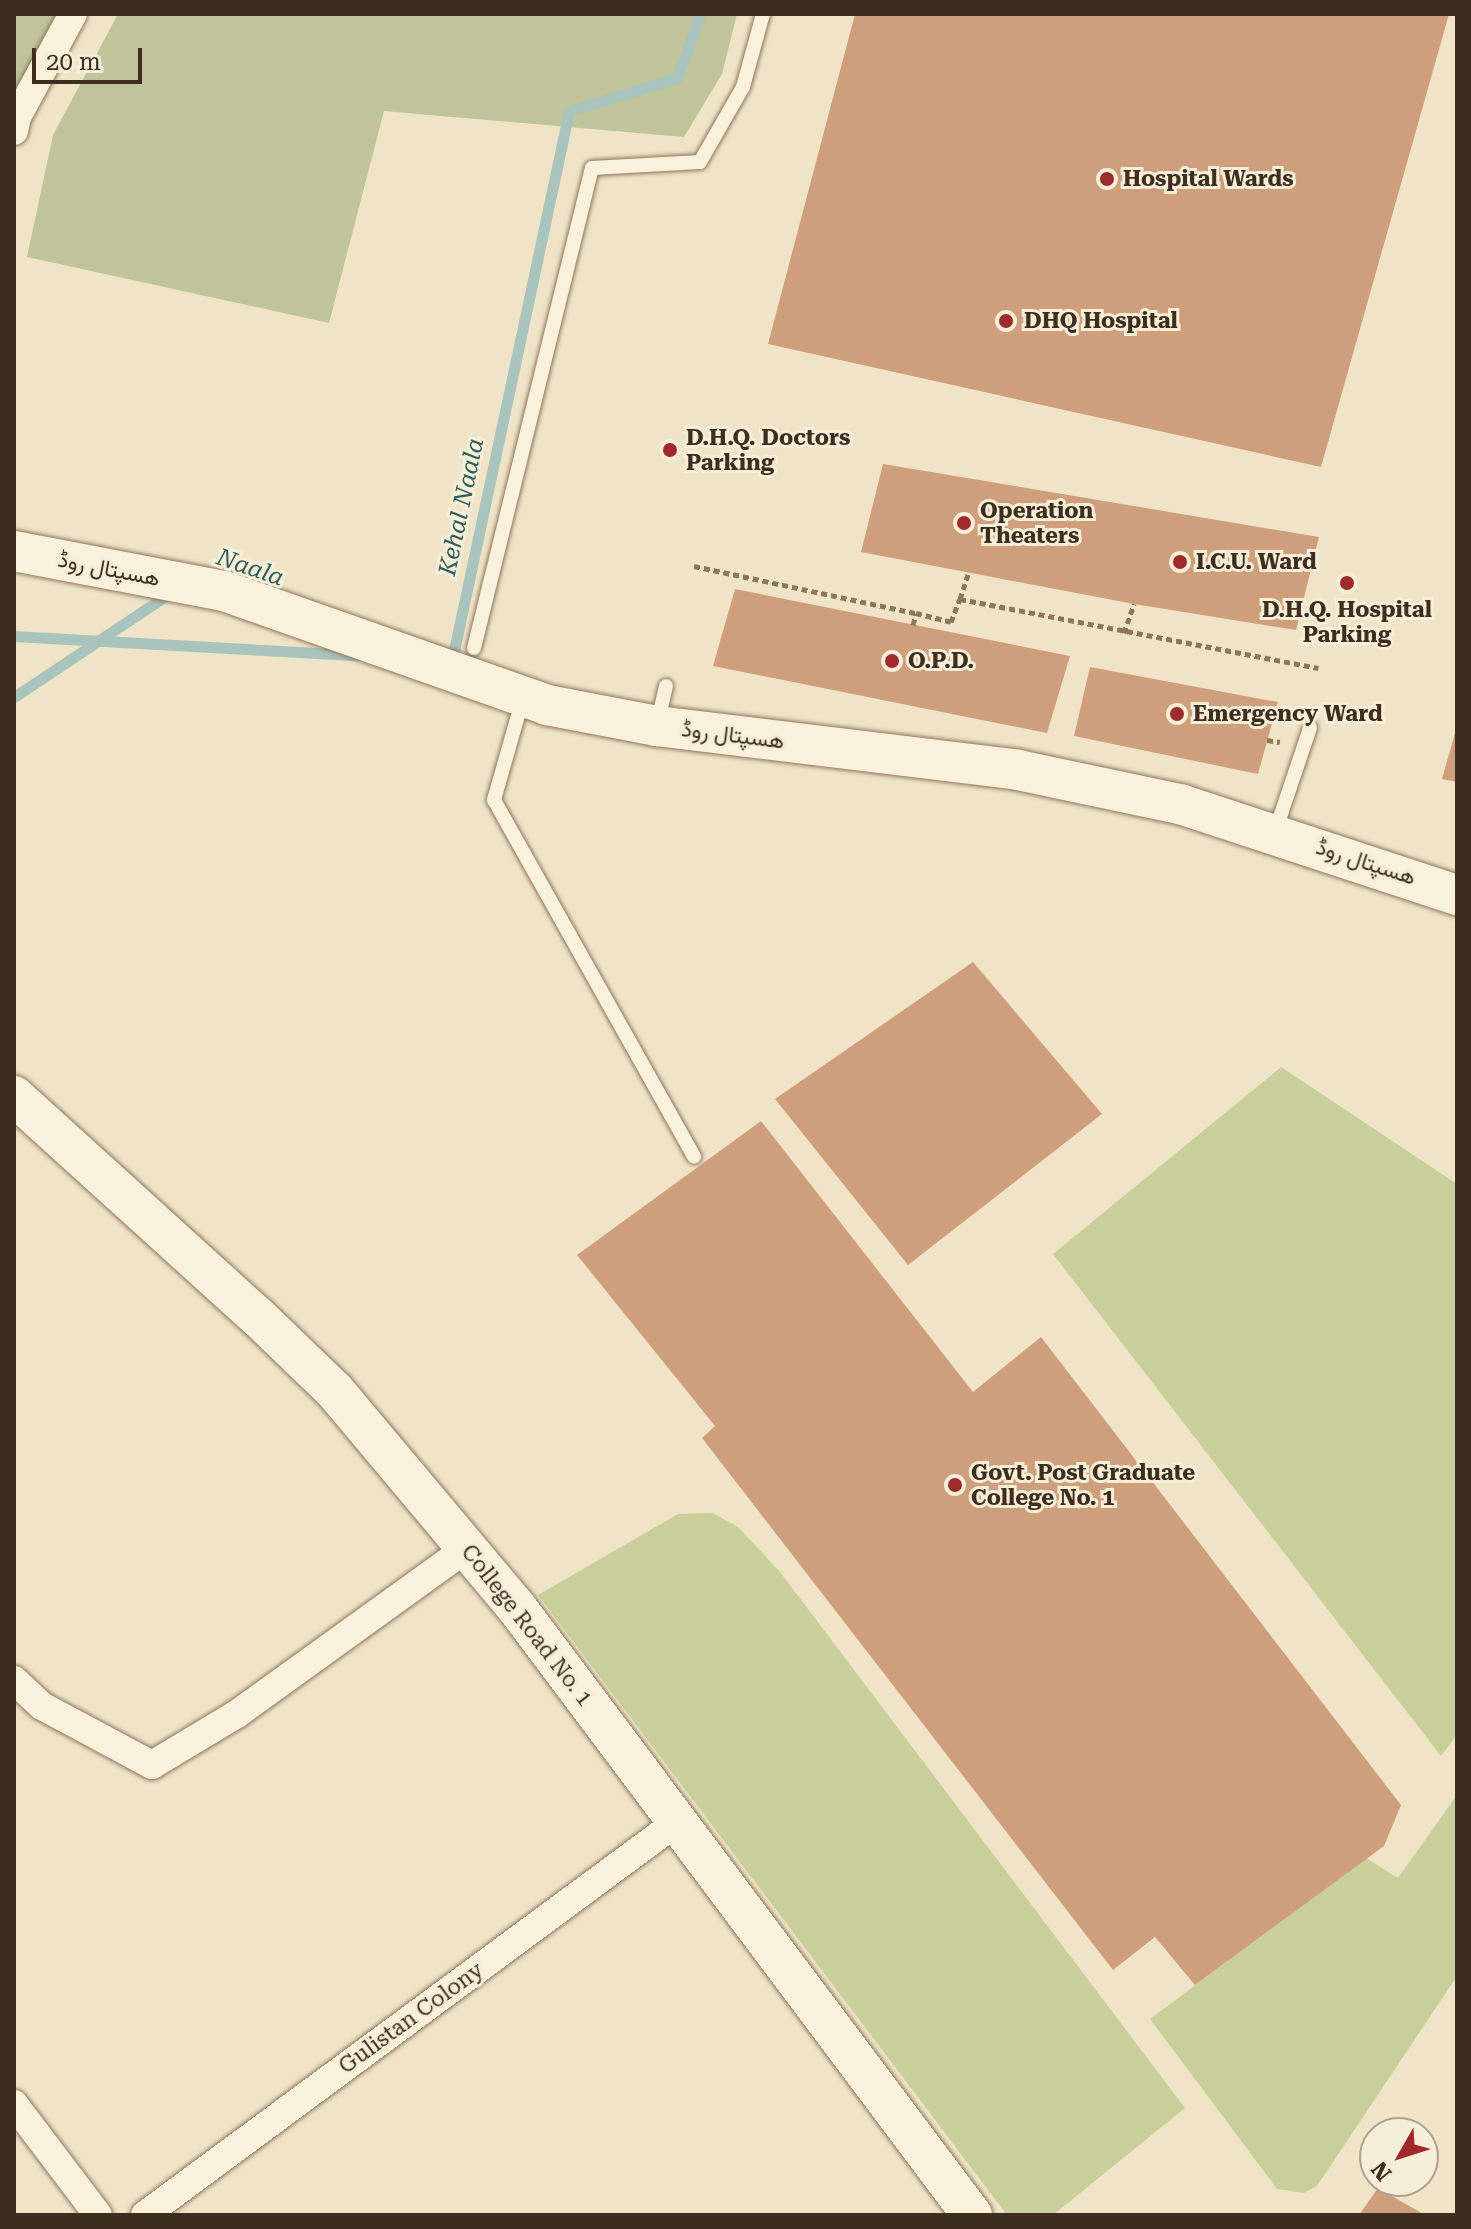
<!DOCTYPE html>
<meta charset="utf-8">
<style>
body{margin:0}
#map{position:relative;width:1471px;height:2229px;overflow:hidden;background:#f0e4c8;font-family:"Roboto Serif",Vazirmatn,serif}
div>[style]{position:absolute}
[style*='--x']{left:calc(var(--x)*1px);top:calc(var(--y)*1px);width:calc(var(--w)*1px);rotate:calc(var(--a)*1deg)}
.green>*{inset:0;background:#c9cf9b}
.cemetery>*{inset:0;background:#bfc49a}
.stream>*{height:11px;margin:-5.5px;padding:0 5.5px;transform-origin:5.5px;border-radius:5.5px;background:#a9c4bc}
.building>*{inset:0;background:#cf9f7d}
.path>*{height:5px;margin-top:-2.5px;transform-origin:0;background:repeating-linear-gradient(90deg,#8d765c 0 6px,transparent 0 10px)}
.roads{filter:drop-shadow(0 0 2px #8d765c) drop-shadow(0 0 2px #8d765c)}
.lane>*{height:14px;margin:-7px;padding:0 7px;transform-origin:7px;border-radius:7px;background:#faf1dc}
.street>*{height:28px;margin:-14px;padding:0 14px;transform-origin:14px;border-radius:14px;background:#faf1dc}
.secondary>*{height:40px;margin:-20px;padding:0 20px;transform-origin:20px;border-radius:20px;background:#faf1dc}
.dots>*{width:22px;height:22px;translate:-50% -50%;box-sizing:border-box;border:4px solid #f7eed8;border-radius:50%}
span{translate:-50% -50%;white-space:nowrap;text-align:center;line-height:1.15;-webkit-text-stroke:6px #f7eed8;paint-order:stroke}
.poi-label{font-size:22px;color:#3d2e20;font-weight:700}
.left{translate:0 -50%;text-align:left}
.street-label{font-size:22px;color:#3d2e20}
.water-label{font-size:24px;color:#2f5d5a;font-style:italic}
.frame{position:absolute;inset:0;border:16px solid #3d2e20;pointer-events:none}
.north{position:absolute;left:1359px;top:2117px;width:80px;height:80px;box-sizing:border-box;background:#f7eed8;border:2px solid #ada18e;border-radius:50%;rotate:231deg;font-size:22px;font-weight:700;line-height:32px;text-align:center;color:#3d2e20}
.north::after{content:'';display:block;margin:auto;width:28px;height:36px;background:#9e2a2b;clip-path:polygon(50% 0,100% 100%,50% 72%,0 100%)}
.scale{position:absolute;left:32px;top:48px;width:110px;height:36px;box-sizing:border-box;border:4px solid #3d2e20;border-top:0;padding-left:10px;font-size:24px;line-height:28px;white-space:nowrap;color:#3d2e20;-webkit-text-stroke:6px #f7eed8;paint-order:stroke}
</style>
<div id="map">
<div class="green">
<i style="clip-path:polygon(1281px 1067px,1457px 1184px,1457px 1735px,1441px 1756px,1053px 1254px)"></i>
<i style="clip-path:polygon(713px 1513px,738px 1527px,780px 1572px,1185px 2108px,1053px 2215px,1007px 2215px,538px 1595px,678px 1514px)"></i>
<i style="clip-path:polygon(1457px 1795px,1457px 1976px,1317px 2186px,1304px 2193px,1277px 2189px,1150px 2019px,1366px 1858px,1398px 1878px)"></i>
</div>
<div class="cemetery">
<i style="clip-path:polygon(14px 14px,58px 14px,14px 94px)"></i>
<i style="clip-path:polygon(118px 14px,737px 14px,722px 74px,684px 137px,384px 111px,329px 323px,27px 257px,53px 135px)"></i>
</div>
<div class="stream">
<i style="--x:14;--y:636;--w:343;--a:3.2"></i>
<i style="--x:446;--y:659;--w:6;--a:9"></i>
<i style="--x:452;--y:660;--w:561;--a:-77.97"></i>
<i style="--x:569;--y:111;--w:113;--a:-17"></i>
<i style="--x:677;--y:78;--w:68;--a:-70.2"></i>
<i style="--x:14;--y:697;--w:187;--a:-33.7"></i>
</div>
<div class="building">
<i style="clip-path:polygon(855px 14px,1449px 14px,1321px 467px,768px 344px)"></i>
<i style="clip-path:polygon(883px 464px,1319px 537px,1296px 630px,1134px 604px,861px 552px)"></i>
<i style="clip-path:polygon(735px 589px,1070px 656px,1047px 733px,713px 666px)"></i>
<i style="clip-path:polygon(1090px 667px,1278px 702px,1258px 774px,1074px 736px)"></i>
<i style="clip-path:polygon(1457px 726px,1457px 782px,1442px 779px)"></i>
<i style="clip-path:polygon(973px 962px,1102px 1114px,908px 1265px,775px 1099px)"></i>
<i style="clip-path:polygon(761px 1121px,973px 1392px,1041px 1337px,1401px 1805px,1384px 1846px,1195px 1985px,1155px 1937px,1113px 1970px,702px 1438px,715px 1426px,577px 1255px)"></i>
<i style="clip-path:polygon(1378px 2188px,1425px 2215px,1359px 2215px)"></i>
</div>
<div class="path">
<i style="--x:694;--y:566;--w:227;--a:12"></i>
<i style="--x:960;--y:599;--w:26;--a:-72"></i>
<i style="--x:913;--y:625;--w:12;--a:-76"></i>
<i style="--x:916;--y:613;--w:36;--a:14"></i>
<i style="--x:951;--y:622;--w:25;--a:-69"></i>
<i style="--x:960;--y:599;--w:365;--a:10.9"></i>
<i style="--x:1124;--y:633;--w:31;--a:-71"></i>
<i style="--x:1267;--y:740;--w:13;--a:9"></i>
</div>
<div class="roads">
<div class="lane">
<i style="--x:474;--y:648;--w:494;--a:-76.2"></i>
<i style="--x:592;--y:168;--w:108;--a:-3.2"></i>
<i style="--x:700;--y:162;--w:86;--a:-60.2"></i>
<i style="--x:743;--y:87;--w:76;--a:-74.7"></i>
<i style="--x:523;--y:698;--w:106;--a:105.9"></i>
<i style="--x:494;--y:800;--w:409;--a:60.7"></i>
<i style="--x:657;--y:725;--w:40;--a:-77"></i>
<i style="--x:1275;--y:832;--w:110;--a:-71.4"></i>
</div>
<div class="street">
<i style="--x:14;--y:131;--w:14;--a:-78"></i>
<i style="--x:17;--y:117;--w:117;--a:-61.5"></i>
<i style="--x:14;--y:1680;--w:38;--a:43"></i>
<i style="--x:42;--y:1706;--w:125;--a:28.2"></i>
<i style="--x:152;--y:1765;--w:99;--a:-31"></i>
<i style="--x:237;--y:1714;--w:284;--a:-35.8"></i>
<i style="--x:14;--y:2104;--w:139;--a:52.9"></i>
<i style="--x:145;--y:2215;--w:661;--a:-36.45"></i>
</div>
<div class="secondary">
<i style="--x:14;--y:551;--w:214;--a:10.8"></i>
<i style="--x:224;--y:591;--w:343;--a:19.4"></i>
<i style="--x:547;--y:705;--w:112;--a:10.8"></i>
<i style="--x:657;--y:726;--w:364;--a:6.9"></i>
<i style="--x:1018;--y:770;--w:166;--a:11.9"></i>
<i style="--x:1180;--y:804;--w:292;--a:18.2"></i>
<i style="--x:14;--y:1096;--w:328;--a:42.2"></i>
<i style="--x:257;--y:1316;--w:107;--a:43.9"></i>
<i style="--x:334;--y:1390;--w:285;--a:50"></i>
<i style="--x:517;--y:1608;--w:759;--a:53.15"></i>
</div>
</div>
<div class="dots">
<i style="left:1107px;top:179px;background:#9e2a2b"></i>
<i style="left:1006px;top:321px;background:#9e2a2b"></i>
<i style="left:670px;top:450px;background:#9e2a2b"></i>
<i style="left:964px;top:523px;background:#9e2a2b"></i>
<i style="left:1180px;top:562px;background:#9e2a2b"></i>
<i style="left:1347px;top:583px;background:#9e2a2b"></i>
<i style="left:892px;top:661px;background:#9e2a2b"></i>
<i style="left:1177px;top:714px;background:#9e2a2b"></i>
<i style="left:955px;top:1485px;background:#9e2a2b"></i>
</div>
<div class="poi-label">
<span class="left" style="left:1123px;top:179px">Hospital Wards</span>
<span class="left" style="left:1024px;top:321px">DHQ Hospital</span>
<span class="left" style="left:686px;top:450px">D.H.Q. Doctors<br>Parking</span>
<span class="left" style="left:980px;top:523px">Operation<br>Theaters</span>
<span class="left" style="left:1196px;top:562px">I.C.U. Ward</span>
<span style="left:1347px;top:622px">D.H.Q. Hospital<br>Parking</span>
<span class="left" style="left:908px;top:661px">O.P.D.</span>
<span class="left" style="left:1193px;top:714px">Emergency Ward</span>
<span class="left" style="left:971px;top:1485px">Govt. Post Graduate<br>College No. 1</span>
</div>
<div class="street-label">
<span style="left:109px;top:569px;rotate:11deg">ھسپتال روڈ</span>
<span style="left:733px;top:735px;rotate:7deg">ھسپتال روڈ</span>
<span style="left:1366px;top:862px;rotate:18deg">ھسپتال روڈ</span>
<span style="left:527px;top:1625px;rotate:52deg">College Road No. 1</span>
<span style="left:411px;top:2018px;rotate:-36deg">Gulistan Colony</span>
</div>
<div class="water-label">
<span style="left:462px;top:507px;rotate:-78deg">Kehal Naala</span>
<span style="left:250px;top:568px;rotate:19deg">Naala</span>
</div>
<div class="frame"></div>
<div class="north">N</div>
<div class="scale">20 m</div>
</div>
